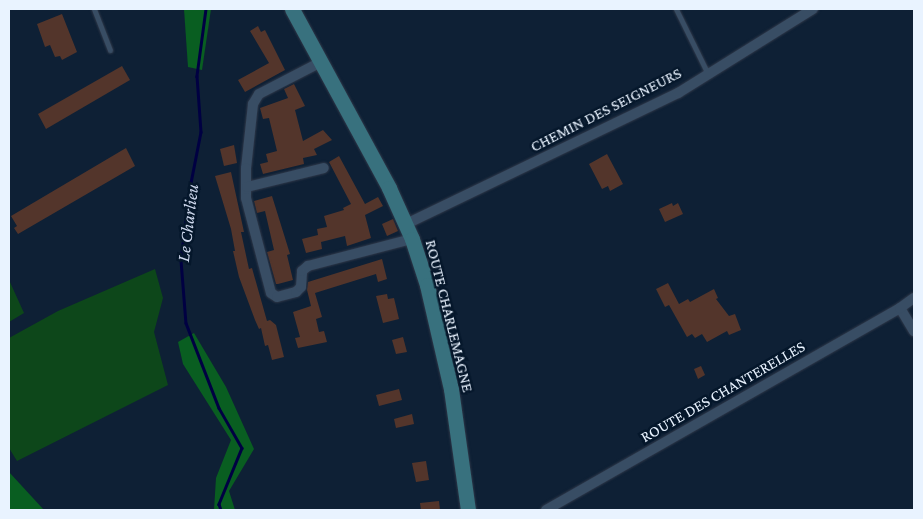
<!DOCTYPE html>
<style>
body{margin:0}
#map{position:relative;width:923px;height:519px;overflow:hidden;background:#0e2035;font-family:"Crimson Pro",serif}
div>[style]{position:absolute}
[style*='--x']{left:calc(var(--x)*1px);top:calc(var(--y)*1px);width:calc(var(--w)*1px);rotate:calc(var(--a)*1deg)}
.green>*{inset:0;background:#0d471a}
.forest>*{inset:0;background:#095e21}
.stream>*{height:2.5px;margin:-1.25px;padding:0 1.25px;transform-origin:1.25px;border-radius:1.25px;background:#000042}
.building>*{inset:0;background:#53352b}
.roads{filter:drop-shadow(0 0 1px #2f3849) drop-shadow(0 0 1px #2f3849)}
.lane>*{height:5px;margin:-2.5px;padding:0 2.5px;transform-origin:2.5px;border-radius:2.5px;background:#384d64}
.street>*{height:10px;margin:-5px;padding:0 5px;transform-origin:5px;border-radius:5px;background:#384d64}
.secondary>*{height:15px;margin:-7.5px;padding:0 7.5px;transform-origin:7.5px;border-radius:7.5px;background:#38717e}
span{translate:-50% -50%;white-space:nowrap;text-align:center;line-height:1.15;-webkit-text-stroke:5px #05172b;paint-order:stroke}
.street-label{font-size:16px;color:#e9f3ff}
.water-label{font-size:18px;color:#cdd7ec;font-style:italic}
.frame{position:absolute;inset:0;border:10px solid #e9f3ff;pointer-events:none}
</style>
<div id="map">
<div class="green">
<i style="clip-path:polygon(155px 269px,163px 298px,154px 332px,168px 385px,17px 461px,9px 448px,9px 338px,58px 311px)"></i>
<i style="clip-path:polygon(9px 280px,24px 313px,9px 322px)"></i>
</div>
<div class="forest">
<i style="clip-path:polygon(184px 9px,211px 9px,202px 70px,188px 67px)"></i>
<i style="clip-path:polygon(194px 333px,226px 387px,254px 449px,229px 491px,235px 510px,214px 510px,216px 478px,231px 440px,183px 364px,178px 342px)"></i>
<i style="clip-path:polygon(9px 472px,44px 510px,9px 510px)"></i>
</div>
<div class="stream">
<i style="--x:206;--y:9;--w:68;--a:97.7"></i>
<i style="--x:197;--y:76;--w:56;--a:85.9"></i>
<i style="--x:201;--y:132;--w:57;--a:101.1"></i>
<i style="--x:190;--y:188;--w:73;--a:97.1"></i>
<i style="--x:181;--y:260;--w:63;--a:85.5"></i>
<i style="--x:186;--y:323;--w:91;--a:68.8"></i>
<i style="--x:219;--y:408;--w:46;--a:60.1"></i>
<i style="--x:242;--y:448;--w:61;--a:112.3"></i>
<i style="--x:219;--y:504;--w:6;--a:72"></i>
</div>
<div class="building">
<i style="clip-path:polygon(62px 14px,77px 52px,62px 60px,60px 56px,55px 57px,50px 45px,45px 47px,37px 24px)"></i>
<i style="clip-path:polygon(258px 26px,261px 32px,265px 30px,285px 70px,245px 92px,238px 80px,269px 63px,250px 31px)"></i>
<i style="clip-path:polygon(122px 66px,130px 80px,46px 129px,38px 114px)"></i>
<i style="clip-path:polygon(294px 84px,305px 106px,295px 110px,303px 141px,323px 130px,332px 140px,314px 149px,317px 155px,303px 158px,304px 164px,263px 174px,260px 164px,268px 162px,266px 154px,277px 151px,269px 118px,263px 119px,260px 108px,288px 98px,284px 89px)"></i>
<i style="clip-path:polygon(234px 145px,237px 163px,224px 166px,220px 149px)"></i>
<i style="clip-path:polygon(126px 148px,135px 166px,18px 234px,14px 228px,17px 226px,11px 216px)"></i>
<i style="clip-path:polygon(607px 154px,623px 184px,610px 191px,608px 186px,602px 189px,589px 164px)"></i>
<i style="clip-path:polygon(339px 156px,365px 204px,378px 197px,383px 206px,365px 215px,371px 238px,347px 246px,345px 236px,321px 242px,322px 249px,306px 253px,302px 239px,318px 235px,317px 229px,327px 227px,324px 216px,344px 210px,343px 208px,351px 204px,329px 162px)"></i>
<i style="clip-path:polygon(231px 172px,244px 232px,241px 232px,249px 269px,252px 268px,267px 321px,270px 320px,276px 325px,284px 357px,272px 360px,268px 345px,265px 346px,261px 328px,259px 329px,255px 320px,239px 277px,233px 251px,235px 251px,231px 229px,215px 176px)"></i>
<i style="clip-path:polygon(272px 196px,290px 254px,287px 255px,293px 280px,278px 284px,276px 284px,267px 252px,274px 250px,265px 211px,257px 213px,254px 201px)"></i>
<i style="clip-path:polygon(672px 203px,673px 206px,678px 203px,683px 214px,665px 222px,659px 209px)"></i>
<i style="clip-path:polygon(393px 219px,398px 231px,387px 236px,382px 224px)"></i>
<i style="clip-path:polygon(382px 259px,387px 279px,378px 282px,376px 274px,315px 293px,322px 317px,316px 319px,319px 332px,324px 331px,327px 342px,298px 348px,295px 338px,300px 337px,293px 312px,311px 306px,307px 290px,308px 282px)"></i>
<i style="clip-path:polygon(668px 283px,679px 304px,688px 299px,690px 302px,714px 289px,718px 298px,716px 299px,729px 316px,735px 314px,741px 330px,729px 335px,727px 331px,707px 342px,702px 334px,695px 338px,692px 334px,687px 337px,669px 305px,665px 307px,656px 289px)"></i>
<i style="clip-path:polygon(387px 294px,388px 299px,394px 298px,399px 319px,383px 323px,376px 296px)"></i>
<i style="clip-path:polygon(403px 337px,407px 352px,396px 354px,392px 340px)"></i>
<i style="clip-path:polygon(701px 366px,705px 375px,698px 379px,694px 369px)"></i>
<i style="clip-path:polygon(399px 389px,402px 400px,379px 406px,376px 395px)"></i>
<i style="clip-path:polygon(412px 414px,414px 424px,396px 428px,394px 419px)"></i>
<i style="clip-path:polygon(426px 461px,429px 480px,416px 482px,412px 463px)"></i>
<i style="clip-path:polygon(439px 501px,440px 510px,421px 510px,420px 503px)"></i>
</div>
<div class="roads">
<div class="lane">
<i style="--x:94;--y:9;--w:44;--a:68.7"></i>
<i style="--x:676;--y:9;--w:72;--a:63.8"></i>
</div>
<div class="street">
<i style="--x:321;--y:62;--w:70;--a:152.7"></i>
<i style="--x:259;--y:94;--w:12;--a:121"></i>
<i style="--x:253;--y:104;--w:64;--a:96.2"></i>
<i style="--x:246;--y:168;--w:30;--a:90"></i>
<i style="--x:246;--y:198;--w:98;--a:75.3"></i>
<i style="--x:271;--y:293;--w:7;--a:34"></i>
<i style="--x:277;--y:297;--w:20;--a:-15"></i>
<i style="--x:296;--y:292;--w:7;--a:-45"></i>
<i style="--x:301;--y:287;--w:16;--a:-86"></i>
<i style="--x:302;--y:271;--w:8;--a:-40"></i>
<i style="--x:308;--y:266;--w:107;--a:-14.6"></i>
<i style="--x:247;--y:187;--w:79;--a:-13.9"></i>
<i style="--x:406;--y:224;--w:302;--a:-25.7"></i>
<i style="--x:678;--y:93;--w:159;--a:-31.9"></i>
<i style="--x:900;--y:308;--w:27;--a:59"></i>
<i style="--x:546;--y:510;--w:408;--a:-29.7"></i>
<i style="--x:900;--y:308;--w:17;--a:-36"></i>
</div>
<div class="secondary">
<i style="--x:292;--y:9;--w:204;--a:61.5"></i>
<i style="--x:389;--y:188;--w:56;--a:65.7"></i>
<i style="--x:412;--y:239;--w:48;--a:71.9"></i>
<i style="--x:427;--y:285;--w:107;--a:77"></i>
<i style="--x:451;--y:389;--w:122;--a:82"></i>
</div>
</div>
<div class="street-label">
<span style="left:606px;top:110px;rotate:-27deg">CHEMIN DES SEIGNEURS</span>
<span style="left:449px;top:316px;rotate:76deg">ROUTE CHARLEMAGNE</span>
<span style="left:723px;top:392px;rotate:-30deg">ROUTE DES CHANTERELLES</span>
</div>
<div class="water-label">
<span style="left:188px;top:223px;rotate:-83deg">Le Charlieu</span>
</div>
<div class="frame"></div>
</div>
